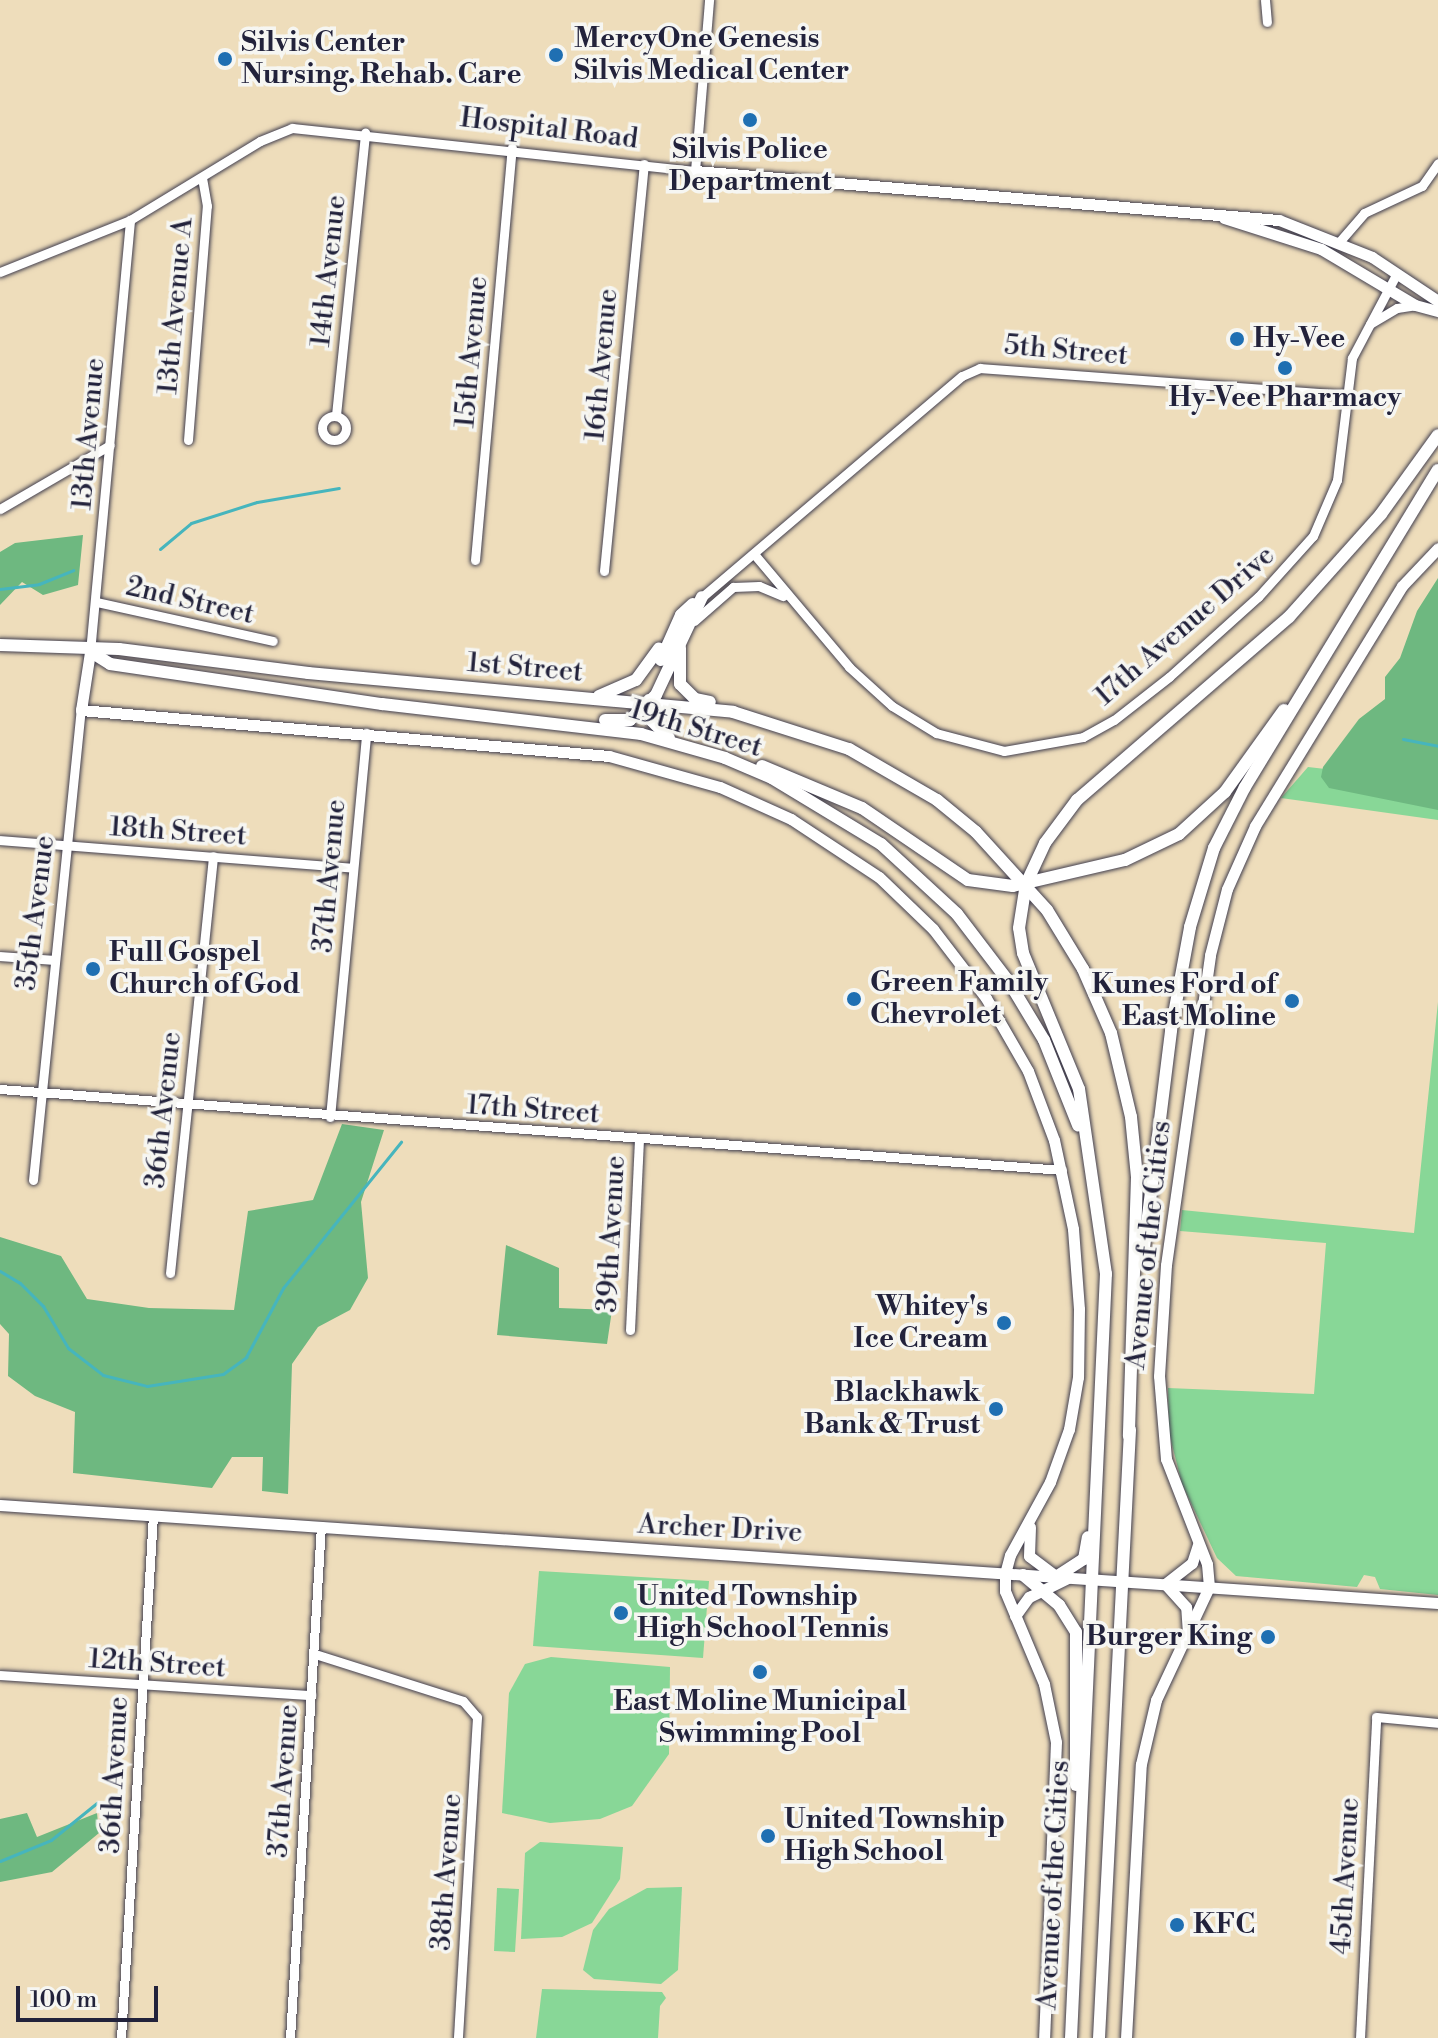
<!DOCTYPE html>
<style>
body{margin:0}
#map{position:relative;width:1438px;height:2038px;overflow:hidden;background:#edb;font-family:"Libre Bodoni",serif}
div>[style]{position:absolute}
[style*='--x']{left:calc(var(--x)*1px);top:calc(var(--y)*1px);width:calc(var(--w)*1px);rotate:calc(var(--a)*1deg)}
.green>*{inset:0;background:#88d797}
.forest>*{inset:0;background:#6eb880}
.stream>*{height:3px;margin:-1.5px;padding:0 1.5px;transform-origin:1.5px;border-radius:1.5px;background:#46b5bd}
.roads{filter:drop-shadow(0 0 2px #413e4e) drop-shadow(0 0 2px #413e4e)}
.minor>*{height:9px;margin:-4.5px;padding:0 4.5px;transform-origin:4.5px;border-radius:4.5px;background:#fff}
.minor>.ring{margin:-4.5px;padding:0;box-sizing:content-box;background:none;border:9px solid #fff;border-radius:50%}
.tertiary>*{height:11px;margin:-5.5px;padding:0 5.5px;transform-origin:5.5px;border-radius:5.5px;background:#fff}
.secondary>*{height:12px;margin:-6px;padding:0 6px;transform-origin:6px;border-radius:6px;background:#fff}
.dots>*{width:22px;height:22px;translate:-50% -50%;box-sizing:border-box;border:4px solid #f6f6f2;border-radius:50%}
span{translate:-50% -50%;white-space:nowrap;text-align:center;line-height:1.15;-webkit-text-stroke:7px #f6f6f2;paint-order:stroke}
.poi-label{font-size:28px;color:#22223b;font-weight:700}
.left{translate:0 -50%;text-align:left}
.right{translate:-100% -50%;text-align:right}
.street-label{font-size:28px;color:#22223b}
.scale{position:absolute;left:16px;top:1986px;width:142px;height:36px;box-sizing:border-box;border:4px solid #22223b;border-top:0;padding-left:10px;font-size:24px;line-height:28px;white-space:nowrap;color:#22223b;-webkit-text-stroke:6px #f6f6f2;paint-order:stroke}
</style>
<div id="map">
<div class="green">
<i style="clip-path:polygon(1308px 767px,1438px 782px,1438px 820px,1281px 798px)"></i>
<i style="clip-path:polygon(1438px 1002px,1438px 1595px,1380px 1589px,1375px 1577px,1364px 1575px,1357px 1587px,1236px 1576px,1217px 1558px,1182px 1484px,1169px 1433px,1168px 1388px,1314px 1394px,1326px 1243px,1180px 1231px,1182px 1210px,1414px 1233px)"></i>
<i style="clip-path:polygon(539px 1571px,709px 1581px,703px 1658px,533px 1646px)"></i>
<i style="clip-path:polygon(551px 1657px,670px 1667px,669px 1754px,632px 1806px,600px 1819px,550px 1823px,502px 1813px,509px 1693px,525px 1664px)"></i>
<i style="clip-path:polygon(540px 1842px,623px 1847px,620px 1879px,592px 1923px,562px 1937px,521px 1939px,525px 1853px)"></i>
<i style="clip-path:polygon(682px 1887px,678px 1970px,661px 1984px,594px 1979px,583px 1970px,593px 1930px,609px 1909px,647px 1888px)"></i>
<i style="clip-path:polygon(497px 1888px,519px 1889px,515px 1952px,494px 1951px)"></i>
<i style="clip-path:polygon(542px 1989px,662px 1992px,666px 1998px,660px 2006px,658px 2038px,536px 2038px)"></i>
</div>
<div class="forest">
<i style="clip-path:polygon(83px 535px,78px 585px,43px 595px,22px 582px,0 605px,0 552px,15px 543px)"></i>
<i style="clip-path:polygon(1438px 578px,1438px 810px,1329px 788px,1321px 777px,1323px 767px,1359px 719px,1385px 699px,1385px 677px,1400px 658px,1417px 611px)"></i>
<i style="clip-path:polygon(342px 1124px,384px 1130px,361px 1202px,368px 1278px,350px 1310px,318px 1327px,292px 1364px,288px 1494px,262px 1491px,263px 1457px,232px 1457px,212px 1488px,73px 1473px,75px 1412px,35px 1396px,8px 1376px,9px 1334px,0 1324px,0 1237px,61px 1256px,87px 1299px,149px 1308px,234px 1310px,248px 1211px,313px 1200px)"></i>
<i style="clip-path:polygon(506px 1245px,559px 1268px,559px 1308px,612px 1310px,607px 1344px,497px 1335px)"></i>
<i style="clip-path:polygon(27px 1813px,37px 1837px,97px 1813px,99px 1833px,52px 1872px,0 1882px,0 1819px)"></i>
</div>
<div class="stream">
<i style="--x:160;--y:549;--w:40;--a:-40"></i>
<i style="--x:191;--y:523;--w:69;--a:-17.7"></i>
<i style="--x:257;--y:502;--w:83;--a:-9.7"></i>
<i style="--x:0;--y:589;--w:39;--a:-7"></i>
<i style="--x:39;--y:584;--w:37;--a:-22"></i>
<i style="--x:1403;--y:739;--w:36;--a:11"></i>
<i style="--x:0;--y:1271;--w:23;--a:31"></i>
<i style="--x:20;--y:1283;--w:33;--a:45"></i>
<i style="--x:43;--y:1306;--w:49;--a:59.2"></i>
<i style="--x:68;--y:1348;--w:44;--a:37.6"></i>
<i style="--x:103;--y:1375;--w:45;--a:14"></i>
<i style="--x:147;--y:1386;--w:77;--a:-9"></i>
<i style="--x:223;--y:1374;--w:29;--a:-36"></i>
<i style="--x:246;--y:1357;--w:78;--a:-61.8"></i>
<i style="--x:283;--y:1288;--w:188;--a:-51.1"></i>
<i style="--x:0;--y:1861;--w:55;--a:-22.4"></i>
<i style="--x:51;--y:1840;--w:60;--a:-39"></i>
</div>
<div class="roads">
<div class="minor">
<i style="--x:1265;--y:0;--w:22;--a:85"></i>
<i style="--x:1340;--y:241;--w:37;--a:-49"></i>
<i style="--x:1364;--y:213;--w:64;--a:-25"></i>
<i style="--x:1422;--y:186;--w:28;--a:-55"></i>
<i style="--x:0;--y:272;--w:140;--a:-21.8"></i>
<i style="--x:130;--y:220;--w:152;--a:-31.3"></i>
<i style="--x:260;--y:141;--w:35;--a:-22"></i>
<i style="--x:292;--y:128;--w:405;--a:6.1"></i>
<i style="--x:695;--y:171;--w:172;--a:-85.3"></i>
<i style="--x:1370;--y:324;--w:31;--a:-31"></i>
<i style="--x:1397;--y:308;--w:18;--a:-9"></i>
<i style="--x:336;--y:415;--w:284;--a:-84.1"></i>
<i class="ring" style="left:322px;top:416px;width:15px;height:15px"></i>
<i style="--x:188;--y:440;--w:235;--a:-85.4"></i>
<i style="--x:207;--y:206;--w:29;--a:-100"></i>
<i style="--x:0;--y:509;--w:127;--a:-30.2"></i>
<i style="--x:754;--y:554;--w:148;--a:49.9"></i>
<i style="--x:849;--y:667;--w:58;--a:42.2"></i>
<i style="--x:892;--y:706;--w:52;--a:31.5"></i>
<i style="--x:936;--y:733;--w:70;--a:14.8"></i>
<i style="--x:1004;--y:751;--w:80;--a:-10"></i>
<i style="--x:1083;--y:737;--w:35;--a:-29"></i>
<i style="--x:1114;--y:720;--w:70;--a:-38"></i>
<i style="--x:1169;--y:677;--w:120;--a:-42"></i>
<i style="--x:1258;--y:597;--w:82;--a:-48"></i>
<i style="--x:1313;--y:536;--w:61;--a:-66.8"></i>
<i style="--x:1337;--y:480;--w:123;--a:-83"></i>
<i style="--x:1352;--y:358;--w:94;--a:-62.1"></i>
<i style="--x:475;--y:560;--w:414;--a:-84.9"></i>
<i style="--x:604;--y:571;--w:409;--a:-84.4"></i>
<i style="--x:702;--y:597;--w:341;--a:-40.4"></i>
<i style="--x:962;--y:376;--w:20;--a:-24"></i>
<i style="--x:980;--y:368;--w:366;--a:4.2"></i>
<i style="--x:97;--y:602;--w:180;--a:12.5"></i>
<i style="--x:694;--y:621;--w:52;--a:-41.1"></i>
<i style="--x:733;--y:587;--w:26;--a:-2"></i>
<i style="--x:759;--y:586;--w:26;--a:23"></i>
<i style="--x:90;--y:652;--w:434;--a:-84.7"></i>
<i style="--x:0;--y:840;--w:354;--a:4.5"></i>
<i style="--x:0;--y:956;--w:54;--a:4.2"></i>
<i style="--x:0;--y:1089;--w:1065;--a:4.36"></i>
<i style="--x:330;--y:1117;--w:386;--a:-84.6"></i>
<i style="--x:33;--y:1180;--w:472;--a:-84.2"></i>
<i style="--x:170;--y:1273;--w:419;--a:-84.1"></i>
<i style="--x:630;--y:1330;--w:190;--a:-87.3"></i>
<i style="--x:315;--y:1654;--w:155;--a:17.6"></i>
<i style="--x:463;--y:1701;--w:21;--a:49"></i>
<i style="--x:477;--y:1717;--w:322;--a:93.4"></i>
<i style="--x:0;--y:1675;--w:312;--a:3.7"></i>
<i style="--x:121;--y:2038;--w:524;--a:-86.5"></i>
<i style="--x:290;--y:2038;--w:513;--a:-86.54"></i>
<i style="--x:1360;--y:2038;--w:321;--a:-87.1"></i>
<i style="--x:1376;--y:1717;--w:62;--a:5.5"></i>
</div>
<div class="tertiary">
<i style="--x:695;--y:171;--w:586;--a:4.8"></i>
<i style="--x:1279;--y:220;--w:100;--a:21.7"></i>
<i style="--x:1372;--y:257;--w:79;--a:33.7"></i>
<i style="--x:1224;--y:218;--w:102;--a:17.7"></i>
<i style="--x:1321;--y:249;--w:109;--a:30.8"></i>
<i style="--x:1415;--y:305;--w:24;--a:15"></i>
<i style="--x:90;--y:652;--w:59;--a:98.8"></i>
<i style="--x:81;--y:710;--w:530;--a:4.98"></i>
<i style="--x:609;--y:756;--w:115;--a:15.6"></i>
<i style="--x:720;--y:787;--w:78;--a:24.3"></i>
<i style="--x:791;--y:819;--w:105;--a:33.4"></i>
<i style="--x:879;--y:877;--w:75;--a:43.9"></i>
<i style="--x:933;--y:929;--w:87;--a:52.5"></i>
<i style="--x:986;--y:998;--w:84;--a:60.1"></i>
<i style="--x:1028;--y:1071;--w:74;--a:69.4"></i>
<i style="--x:1054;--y:1140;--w:91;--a:77.9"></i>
<i style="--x:1073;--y:1229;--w:80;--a:85.7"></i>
<i style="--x:1079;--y:1309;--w:68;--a:90.8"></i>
<i style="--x:1078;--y:1377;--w:53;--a:99.8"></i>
<i style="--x:1069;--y:1429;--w:56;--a:109.7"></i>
<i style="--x:1050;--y:1482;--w:83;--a:118.7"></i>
<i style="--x:1010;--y:1555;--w:20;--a:105"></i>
<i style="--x:1005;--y:1574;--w:17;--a:90"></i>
<i style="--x:1005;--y:1591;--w:101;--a:67.2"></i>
<i style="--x:1044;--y:1684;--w:59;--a:78.3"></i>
<i style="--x:1056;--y:1742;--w:296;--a:92.3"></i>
<i style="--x:0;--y:1505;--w:1441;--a:3.9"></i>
<i style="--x:1030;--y:1527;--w:29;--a:92"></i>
<i style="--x:1029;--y:1556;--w:34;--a:37"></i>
<i style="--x:1015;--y:1616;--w:24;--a:-54"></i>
<i style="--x:1029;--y:1597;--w:43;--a:-26"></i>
<i style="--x:1188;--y:1633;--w:26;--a:-94"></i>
<i style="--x:1186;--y:1607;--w:31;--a:-132"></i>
<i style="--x:1165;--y:1584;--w:34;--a:-38"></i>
<i style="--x:1192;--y:1563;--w:19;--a:-72"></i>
<i style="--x:1126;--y:2038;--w:274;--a:-86.9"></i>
<i style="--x:1141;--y:1764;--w:66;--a:-76.8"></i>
<i style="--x:1156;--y:1700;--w:125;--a:-64.9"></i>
<i style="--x:1209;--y:1587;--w:23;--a:-95"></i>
<i style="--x:1207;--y:1564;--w:113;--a:-111.3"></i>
<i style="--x:1166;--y:1459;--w:83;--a:-94.8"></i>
<i style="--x:1159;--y:1376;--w:111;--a:-86.4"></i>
<i style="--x:1166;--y:1265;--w:313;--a:-81.9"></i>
<i style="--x:1210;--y:955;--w:68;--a:-75.6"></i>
<i style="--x:1227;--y:889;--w:69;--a:-66"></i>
<i style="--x:1255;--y:826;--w:281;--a:-58.5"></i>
<i style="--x:1402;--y:586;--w:52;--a:-46.5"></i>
</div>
<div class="secondary">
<i style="--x:0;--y:645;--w:119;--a:1.9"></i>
<i style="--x:119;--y:649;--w:191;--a:7.2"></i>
<i style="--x:308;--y:673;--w:427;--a:5.2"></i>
<i style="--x:733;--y:712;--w:122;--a:17.7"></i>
<i style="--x:849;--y:749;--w:102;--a:30.1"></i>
<i style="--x:937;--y:800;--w:50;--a:39.4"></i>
<i style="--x:976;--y:832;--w:105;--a:47.7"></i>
<i style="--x:1047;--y:910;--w:69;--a:58.6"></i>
<i style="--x:1083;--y:969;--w:70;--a:66.4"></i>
<i style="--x:1111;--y:1033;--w:86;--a:76.6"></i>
<i style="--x:1131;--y:1117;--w:60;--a:84.3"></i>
<i style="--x:1137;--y:1177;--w:259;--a:91.8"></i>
<i style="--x:680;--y:648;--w:36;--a:90"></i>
<i style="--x:680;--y:684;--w:21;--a:45"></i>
<i style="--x:695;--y:699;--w:15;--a:11"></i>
<i style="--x:91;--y:652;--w:22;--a:32"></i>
<i style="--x:110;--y:664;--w:275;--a:8.4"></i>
<i style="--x:382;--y:704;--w:261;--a:6.6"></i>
<i style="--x:641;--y:734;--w:87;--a:15.9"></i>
<i style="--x:725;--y:758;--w:51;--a:23.1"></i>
<i style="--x:772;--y:778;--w:127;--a:31.2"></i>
<i style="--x:881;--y:844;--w:103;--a:42.6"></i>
<i style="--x:957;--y:914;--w:86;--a:52.6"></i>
<i style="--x:1009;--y:982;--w:68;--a:58.9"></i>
<i style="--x:1044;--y:1040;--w:92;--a:68.2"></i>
<i style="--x:661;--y:660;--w:49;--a:-66"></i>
<i style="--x:681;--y:615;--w:16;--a:-43"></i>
<i style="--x:599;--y:696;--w:40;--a:-23.4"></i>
<i style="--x:636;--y:680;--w:39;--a:-54"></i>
<i style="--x:649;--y:700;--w:21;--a:82"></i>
<i style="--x:652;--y:721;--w:24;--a:45"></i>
<i style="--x:605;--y:720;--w:25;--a:0"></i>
<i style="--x:630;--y:720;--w:36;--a:-44"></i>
<i style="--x:656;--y:695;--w:108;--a:-64.9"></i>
<i style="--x:762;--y:766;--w:108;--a:22.8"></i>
<i style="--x:862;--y:808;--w:128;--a:34.2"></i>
<i style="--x:968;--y:880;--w:45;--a:7.6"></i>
<i style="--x:1013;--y:886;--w:115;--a:-13.1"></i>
<i style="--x:1125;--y:860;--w:60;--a:-25.7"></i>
<i style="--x:1179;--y:834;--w:62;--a:-42.4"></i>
<i style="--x:1225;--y:792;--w:101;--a:-54.3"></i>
<i style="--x:1144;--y:1248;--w:220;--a:-82.9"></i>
<i style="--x:1171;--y:1030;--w:105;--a:-79.5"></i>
<i style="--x:1190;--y:927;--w:83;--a:-73.1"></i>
<i style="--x:1214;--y:848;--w:68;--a:-63.1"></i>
<i style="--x:1245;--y:787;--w:371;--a:-58.7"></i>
<i style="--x:1023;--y:1575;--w:47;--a:39.8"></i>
<i style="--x:1059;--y:1605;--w:32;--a:58"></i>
<i style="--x:1076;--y:1632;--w:153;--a:90"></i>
<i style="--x:1056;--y:1577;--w:33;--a:-33"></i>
<i style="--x:1084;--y:1559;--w:22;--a:-80"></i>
<i style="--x:1071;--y:2038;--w:765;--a:-87.38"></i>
<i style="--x:1106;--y:1274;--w:187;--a:-98.3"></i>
<i style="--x:1079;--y:1089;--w:147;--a:-112.4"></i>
<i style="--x:1023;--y:953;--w:25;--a:-99"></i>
<i style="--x:1019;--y:928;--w:45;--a:-81"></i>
<i style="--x:1026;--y:884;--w:45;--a:-65.1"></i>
<i style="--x:1045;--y:843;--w:54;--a:-53.3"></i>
<i style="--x:1077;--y:800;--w:280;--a:-40.8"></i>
<i style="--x:1289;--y:617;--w:138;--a:-48.2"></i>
<i style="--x:1381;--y:514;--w:97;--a:-54.2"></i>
<i style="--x:1099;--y:2038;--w:609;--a:-87.08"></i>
</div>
</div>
<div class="dots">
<i style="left:556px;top:55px;background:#1f6fb2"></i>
<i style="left:225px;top:59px;background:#1f6fb2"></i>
<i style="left:750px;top:120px;background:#1f6fb2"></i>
<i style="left:1237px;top:339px;background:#1f6fb2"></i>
<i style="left:1285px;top:368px;background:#1f6fb2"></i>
<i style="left:93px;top:969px;background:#1f6fb2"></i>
<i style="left:854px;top:999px;background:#1f6fb2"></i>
<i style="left:1292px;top:1001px;background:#1f6fb2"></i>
<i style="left:1004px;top:1323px;background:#1f6fb2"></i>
<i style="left:996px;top:1409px;background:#1f6fb2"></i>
<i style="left:621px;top:1613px;background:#1f6fb2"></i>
<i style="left:1268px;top:1637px;background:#1f6fb2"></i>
<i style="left:760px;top:1672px;background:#1f6fb2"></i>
<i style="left:768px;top:1836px;background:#1f6fb2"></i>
<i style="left:1177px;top:1925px;background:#1f6fb2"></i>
</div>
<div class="poi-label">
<span class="left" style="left:574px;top:55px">MercyOne Genesis<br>Silvis Medical Center</span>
<span class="left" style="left:241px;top:59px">Silvis Center<br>Nursing. Rehab. Care</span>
<span style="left:750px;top:166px">Silvis Police<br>Department</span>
<span class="left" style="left:1253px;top:339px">Hy-Vee</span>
<span style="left:1285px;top:398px">Hy-Vee Pharmacy</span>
<span class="left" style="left:109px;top:969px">Full Gospel<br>Church of God</span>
<span class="left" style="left:870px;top:999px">Green Family<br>Chevrolet</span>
<span class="right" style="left:1276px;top:1001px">Kunes Ford of<br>East Moline</span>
<span class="right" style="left:988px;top:1323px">Whitey's<br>Ice Cream</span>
<span class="right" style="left:980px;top:1409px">Blackhawk<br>Bank &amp; Trust</span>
<span class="left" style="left:637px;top:1613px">United Township<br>High School Tennis</span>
<span class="right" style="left:1252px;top:1637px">Burger King</span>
<span style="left:760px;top:1718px">East Moline Municipal<br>Swimming Pool</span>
<span class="left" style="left:784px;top:1836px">United Township<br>High School</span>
<span class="left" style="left:1193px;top:1925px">KFC</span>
</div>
<div class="street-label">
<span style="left:549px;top:129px;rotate:7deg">Hospital Road</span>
<span style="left:329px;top:271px;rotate:-84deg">14th Avenue</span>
<span style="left:176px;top:306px;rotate:-85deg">13th Avenue A</span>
<span style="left:1066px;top:351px;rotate:5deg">5th Street</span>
<span style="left:472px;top:352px;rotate:-85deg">15th Avenue</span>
<span style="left:602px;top:365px;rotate:-85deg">16th Avenue</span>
<span style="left:89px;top:434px;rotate:-85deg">13th Avenue</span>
<span style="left:190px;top:601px;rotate:13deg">2nd Street</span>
<span style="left:1185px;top:626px;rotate:-41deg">17th Avenue Drive</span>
<span style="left:525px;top:668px;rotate:5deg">1st Street</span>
<span style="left:696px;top:729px;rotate:17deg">19th Street</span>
<span style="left:178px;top:832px;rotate:4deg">18th Street</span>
<span style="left:330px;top:876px;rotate:-85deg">37th Avenue</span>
<span style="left:36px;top:913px;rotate:-83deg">35th Avenue</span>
<span style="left:164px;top:1110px;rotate:-84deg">36th Avenue</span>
<span style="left:533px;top:1110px;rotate:4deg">17th Street</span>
<span style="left:612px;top:1234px;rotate:-87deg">39th Avenue</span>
<span style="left:1149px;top:1245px;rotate:-84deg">Avenue of the Cities</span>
<span style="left:720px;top:1529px;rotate:3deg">Archer Drive</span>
<span style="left:157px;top:1664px;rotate:4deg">12th Street</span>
<span style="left:115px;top:1775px;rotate:-87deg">36th Avenue</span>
<span style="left:284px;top:1781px;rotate:-86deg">37th Avenue</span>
<span style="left:447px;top:1872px;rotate:-86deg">38th Avenue</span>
<span style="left:1346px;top:1876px;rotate:-87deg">45th Avenue</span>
<span style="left:1054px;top:1885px;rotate:-87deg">Avenue of the Cities</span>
</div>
<div class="scale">100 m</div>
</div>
